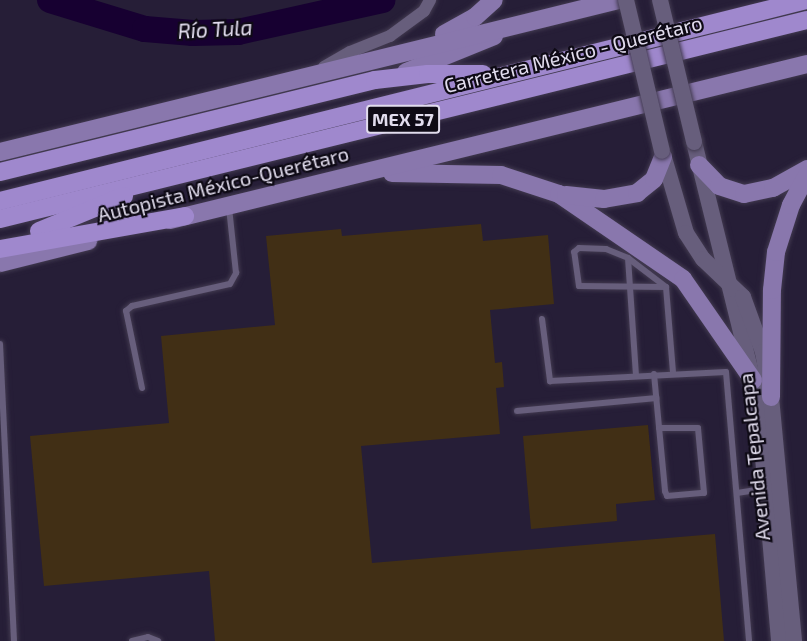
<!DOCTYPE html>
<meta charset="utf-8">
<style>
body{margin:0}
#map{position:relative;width:807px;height:641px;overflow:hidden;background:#261e37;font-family:"Exo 2",sans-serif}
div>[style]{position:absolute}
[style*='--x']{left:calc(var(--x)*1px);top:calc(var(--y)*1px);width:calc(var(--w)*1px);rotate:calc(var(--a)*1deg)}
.river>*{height:26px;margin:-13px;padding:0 13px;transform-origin:13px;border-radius:13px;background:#170031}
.building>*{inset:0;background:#412f15}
.roads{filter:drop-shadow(0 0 2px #423a50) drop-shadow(0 0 2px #423a50)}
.lane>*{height:6px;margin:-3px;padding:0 3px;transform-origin:3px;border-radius:3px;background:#675e7c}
.street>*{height:12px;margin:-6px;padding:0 6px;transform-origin:6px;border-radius:6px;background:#675e7c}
.secondary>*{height:16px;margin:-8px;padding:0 8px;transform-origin:8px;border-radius:8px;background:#675e7c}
.primary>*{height:18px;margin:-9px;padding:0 9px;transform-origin:9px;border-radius:9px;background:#8977ad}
.highway>*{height:18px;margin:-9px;padding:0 9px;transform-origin:9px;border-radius:9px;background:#9f88cd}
.bridges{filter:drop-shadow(0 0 2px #423a50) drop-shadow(0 0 2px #423a50)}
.secondary-bridge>*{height:16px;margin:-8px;padding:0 8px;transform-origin:8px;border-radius:8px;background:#675e7c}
span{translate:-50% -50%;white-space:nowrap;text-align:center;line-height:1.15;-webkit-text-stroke:4.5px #0e0a15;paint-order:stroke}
.shield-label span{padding:2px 4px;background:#0e0a15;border:2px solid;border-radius:4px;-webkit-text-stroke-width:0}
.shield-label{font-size:18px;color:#e1dced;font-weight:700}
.street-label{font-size:20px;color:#e1dced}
.water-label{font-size:21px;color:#e5e0f2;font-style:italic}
</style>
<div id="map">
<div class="river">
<i style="--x:50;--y:0;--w:99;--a:17"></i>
<i style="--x:145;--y:29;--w:48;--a:4.8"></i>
<i style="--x:193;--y:33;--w:45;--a:-1.3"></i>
<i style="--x:238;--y:32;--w:148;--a:-12.5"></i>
</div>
<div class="building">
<i style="clip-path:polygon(481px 224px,483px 241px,548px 235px,554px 304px,490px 310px,495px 363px,502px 362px,504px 387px,496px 388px,500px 434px,361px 446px,372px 563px,715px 534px,724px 641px,215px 641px,209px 571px,44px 586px,30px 436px,169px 423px,161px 336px,275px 325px,266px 236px,341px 229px,342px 236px)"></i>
<i style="clip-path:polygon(648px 425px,655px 500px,616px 504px,617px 521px,531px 529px,523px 436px)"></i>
</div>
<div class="roads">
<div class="lane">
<i style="--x:628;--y:258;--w:118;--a:86.1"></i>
<i style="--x:666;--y:287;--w:87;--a:-179.3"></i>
<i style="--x:579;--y:286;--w:34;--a:-98"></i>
<i style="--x:574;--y:252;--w:6;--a:-39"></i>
<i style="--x:579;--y:248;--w:27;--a:2"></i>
<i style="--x:606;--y:249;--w:24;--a:22"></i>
<i style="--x:628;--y:258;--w:48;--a:37.3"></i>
<i style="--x:666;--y:287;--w:85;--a:85.3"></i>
<i style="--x:542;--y:319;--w:63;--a:82.6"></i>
<i style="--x:550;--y:381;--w:176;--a:-2.9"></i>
<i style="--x:726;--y:372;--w:270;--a:85.1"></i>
<i style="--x:0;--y:344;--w:297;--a:87.3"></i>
<i style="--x:654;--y:374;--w:118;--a:84.6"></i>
<i style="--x:665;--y:491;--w:5;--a:68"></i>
<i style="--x:667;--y:496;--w:37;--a:-5"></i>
<i style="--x:704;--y:493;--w:65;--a:-95.3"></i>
<i style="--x:698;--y:428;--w:39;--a:180"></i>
<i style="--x:142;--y:388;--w:79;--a:-101.7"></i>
<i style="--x:126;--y:311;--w:8;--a:-40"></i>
<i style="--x:132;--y:306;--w:100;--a:-12.7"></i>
<i style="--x:230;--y:284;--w:13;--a:-61"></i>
<i style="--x:236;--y:273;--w:66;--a:-96.1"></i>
<i style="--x:517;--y:411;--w:140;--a:-5.3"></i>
<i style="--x:737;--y:493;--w:26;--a:-9"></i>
<i style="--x:132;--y:641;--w:16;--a:-14"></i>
<i style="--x:148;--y:637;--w:11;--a:22"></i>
</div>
<div class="street">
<i style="--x:324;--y:67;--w:30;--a:-30"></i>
<i style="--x:350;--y:52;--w:43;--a:-21.8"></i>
<i style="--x:390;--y:36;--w:42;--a:-36.3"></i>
<i style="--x:424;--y:11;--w:13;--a:-61"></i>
</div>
<div class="secondary">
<i style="--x:694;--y:142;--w:266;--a:76.1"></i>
<i style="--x:758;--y:400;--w:242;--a:85"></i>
<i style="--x:662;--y:151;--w:85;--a:73.7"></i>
<i style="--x:686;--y:233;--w:31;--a:57"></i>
<i style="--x:703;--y:259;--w:55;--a:43.5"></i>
<i style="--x:743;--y:297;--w:59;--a:70"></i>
<i style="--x:763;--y:352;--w:46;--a:79.9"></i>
<i style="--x:771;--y:397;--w:245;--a:84.6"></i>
</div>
<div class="primary">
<i style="--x:444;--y:34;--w:35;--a:-29"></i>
<i style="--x:475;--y:17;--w:25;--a:-42"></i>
<i style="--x:406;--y:72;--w:95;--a:-22.2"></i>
<i style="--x:0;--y:152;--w:637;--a:-13.8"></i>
<i style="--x:699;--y:165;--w:29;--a:46"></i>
<i style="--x:719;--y:186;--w:26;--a:18"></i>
<i style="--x:744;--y:194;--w:30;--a:-12"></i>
<i style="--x:773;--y:188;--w:39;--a:-29"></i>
<i style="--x:392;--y:173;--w:109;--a:1.1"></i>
<i style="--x:501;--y:175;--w:61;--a:18.1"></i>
<i style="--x:559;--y:194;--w:150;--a:34.4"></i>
<i style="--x:683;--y:279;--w:123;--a:55.3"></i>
<i style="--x:566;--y:195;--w:38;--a:6"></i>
<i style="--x:604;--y:199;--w:34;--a:-10"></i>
<i style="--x:637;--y:193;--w:22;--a:-39"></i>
<i style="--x:654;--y:179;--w:24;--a:-68"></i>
<i style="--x:170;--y:220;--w:656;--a:-13.76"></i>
<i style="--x:0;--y:263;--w:91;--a:-14"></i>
<i style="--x:771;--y:397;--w:107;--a:-89.5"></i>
<i style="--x:772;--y:290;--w:38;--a:-84"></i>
<i style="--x:776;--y:252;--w:49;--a:-72.3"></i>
<i style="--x:791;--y:205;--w:34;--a:-62"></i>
</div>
<div class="highway">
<i style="--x:0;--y:172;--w:386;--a:-13.8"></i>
<i style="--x:375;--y:80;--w:53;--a:-6.5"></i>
<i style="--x:428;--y:74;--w:55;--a:0"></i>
<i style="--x:0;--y:201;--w:832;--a:-13.99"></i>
<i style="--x:0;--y:219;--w:831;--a:-13.85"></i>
<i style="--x:39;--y:231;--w:92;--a:-22.4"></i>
<i style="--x:0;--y:249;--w:188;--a:-10.1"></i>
</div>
</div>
<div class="bridges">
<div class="secondary-bridge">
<i style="--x:626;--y:0;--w:155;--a:76.6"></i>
<i style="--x:660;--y:0;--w:146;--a:76.5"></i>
</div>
</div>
<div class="shield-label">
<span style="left:403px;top:119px">MEX 57</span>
</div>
<div class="street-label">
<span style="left:573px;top:54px;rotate:-14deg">Carretera México - Querétaro</span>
<span style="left:223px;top:184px;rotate:-14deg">Autopista México-Querétaro</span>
<span style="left:754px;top:457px;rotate:-96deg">Avenida Tepalcapa</span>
</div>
<div class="water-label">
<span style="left:215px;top:29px;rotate:-3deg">Río Tula</span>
</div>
</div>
